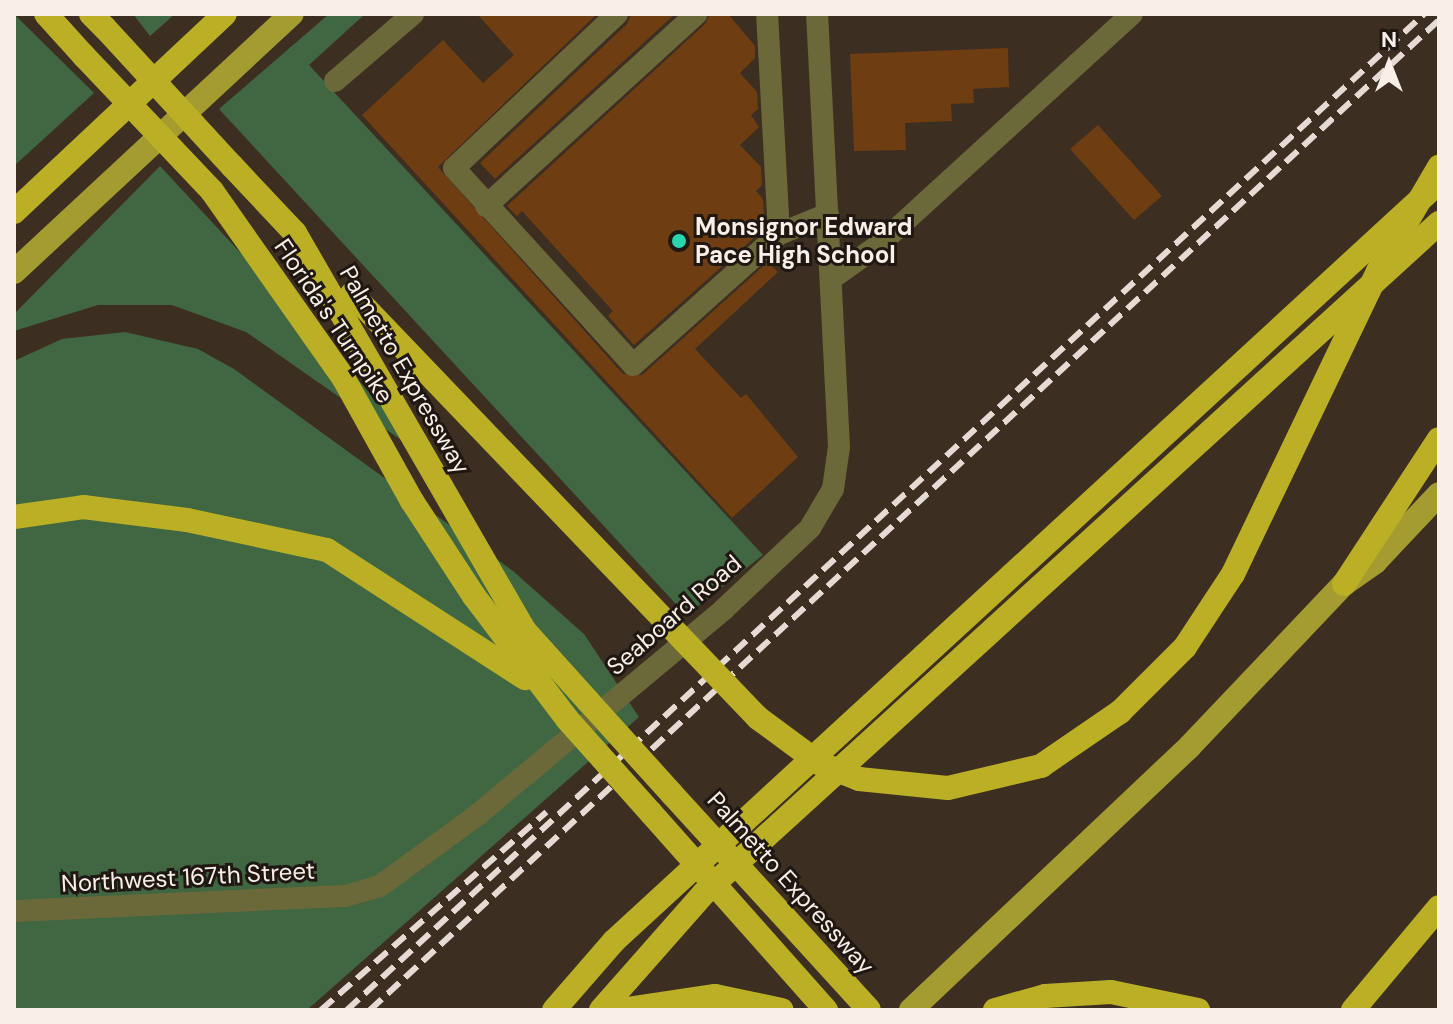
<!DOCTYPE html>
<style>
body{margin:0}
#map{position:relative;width:1453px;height:1024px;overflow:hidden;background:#3d2e22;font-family:"DM Sans",sans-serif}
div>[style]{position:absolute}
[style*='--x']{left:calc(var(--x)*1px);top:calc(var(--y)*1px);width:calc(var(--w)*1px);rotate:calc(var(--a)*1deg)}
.green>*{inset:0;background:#416642}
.building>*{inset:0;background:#6e3d11}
.minor>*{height:22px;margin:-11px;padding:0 11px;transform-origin:11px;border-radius:11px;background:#6b6839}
.major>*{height:24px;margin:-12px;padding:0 12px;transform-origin:12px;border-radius:12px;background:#a49c30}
.highway>*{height:24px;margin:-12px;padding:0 12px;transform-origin:12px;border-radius:12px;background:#bbb025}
.rail>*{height:6px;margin-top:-3px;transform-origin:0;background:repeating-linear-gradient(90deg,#e6dbd4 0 16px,transparent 0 24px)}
.highway-bridge>*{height:24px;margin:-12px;padding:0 12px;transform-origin:12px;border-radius:12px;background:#bbb025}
.dots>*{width:22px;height:22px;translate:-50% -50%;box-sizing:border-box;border:4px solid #1f1812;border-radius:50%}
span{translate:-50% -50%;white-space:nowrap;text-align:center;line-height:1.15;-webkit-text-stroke:6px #1f1812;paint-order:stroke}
.poi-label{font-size:24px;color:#f9efe8;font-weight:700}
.left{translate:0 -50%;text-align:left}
.street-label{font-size:24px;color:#f9efe8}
.frame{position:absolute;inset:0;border:16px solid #f9efe8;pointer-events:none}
.north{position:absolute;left:1349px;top:24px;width:80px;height:80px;-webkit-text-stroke:6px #1f1812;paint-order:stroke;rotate:0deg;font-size:22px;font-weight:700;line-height:32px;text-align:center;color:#f9efe8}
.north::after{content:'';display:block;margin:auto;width:28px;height:36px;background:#f9efe8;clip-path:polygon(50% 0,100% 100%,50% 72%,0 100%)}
</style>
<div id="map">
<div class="green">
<i style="clip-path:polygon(14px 14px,94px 93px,14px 166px)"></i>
<i style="clip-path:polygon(133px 14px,175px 14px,150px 36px)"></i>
<i style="clip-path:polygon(329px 14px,365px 14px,309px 65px,763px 555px,686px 615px,219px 109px)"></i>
<i style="clip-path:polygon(160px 166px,437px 465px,246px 332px,172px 305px,98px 305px,14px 331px,14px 314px)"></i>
<i style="clip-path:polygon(125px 332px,198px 349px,234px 369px,513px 571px,584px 634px,639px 717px,307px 1010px,14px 1010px,14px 361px,62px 339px)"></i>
</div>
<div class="building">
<i style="clip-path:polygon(477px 14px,597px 14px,438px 167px,623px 374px,642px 375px,768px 262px,778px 272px,695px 349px,741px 398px,746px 394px,798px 457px,732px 518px,362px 115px,443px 40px,483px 83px,514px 55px)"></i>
<i style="clip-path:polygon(631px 14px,675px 14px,495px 179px,480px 163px,627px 24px)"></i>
<i style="clip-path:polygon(710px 14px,728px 14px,755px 46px,755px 58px,740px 73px,757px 92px,758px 109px,751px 115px,759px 127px,740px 145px,761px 167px,762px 185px,756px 191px,763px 199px,764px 214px,756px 221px,764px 229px,634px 345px,608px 316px,613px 311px,522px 211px,517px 216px,507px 206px,705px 24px)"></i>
<i style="clip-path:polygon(1008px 48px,1009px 87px,973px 89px,974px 103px,951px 104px,952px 121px,905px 123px,906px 150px,854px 151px,850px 54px)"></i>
<i style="clip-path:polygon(1098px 125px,1162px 196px,1134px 220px,1070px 149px)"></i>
</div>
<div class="minor">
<i style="--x:617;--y:14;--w:224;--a:136.6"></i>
<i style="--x:454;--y:168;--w:266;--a:47.7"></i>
<i style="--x:633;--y:365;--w:196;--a:-41.9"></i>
<i style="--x:779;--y:234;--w:220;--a:-93.1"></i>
<i style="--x:335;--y:81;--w:103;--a:-40.7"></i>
<i style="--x:486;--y:206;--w:285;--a:-42.4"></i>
<i style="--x:779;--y:234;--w:53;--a:-22.2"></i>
<i style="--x:831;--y:279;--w:60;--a:-35.5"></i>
<i style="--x:880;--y:244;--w:341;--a:-42.4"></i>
<i style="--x:14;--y:911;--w:331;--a:-2.6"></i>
<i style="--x:345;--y:896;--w:36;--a:-16"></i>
<i style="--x:380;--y:886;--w:119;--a:-36.1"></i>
<i style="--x:476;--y:816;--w:322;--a:-39.8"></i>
<i style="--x:723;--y:610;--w:120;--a:-43.3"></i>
<i style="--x:810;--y:528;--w:45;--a:-59.5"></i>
<i style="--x:833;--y:489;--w:42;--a:-81.9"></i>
<i style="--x:839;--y:447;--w:434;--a:-92.9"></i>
</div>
<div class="major">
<i style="--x:14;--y:272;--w:379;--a:-42.9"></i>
<i style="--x:911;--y:1010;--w:384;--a:-43.4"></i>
<i style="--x:1190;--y:746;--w:224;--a:-46.5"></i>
<i style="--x:1344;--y:584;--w:38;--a:-35"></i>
<i style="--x:1375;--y:562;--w:93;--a:-46.7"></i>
</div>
<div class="highway">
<i style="--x:46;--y:14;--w:57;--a:47.9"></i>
<i style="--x:91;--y:14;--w:20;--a:45"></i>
<i style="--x:232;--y:166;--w:92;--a:46.8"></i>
<i style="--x:295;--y:233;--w:460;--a:60"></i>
<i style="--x:525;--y:631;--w:94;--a:48"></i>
<i style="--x:212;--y:191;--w:230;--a:54.9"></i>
<i style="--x:344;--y:379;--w:140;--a:60.9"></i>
<i style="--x:412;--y:501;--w:113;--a:56.9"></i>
<i style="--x:474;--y:596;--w:154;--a:52.9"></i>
<i style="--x:14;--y:212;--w:289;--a:-43.2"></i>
<i style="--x:14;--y:517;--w:70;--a:-8.2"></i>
<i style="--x:83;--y:507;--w:105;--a:7.1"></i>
<i style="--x:187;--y:520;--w:143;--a:12.1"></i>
<i style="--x:327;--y:550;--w:236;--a:32.9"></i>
<i style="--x:1344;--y:584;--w:173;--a:-56.8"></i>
<i style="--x:758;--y:718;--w:76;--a:36.4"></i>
<i style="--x:819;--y:763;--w:43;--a:21.8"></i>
<i style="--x:859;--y:779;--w:89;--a:5.8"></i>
<i style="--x:948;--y:788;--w:96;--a:-13.3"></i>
<i style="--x:1041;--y:766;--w:96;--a:-34.4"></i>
<i style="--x:1120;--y:712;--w:92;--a:-45"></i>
<i style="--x:1185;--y:647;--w:87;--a:-56.7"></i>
<i style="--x:1233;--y:574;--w:336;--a:-64.4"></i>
<i style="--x:1378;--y:271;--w:121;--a:-59.6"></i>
<i style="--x:672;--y:794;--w:292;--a:47.6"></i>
<i style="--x:651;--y:813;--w:264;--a:48.4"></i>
<i style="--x:620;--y:1010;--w:96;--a:-8.4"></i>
<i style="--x:715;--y:996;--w:68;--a:11.8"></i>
<i style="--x:995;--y:1010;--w:52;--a:-15.6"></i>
<i style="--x:1045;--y:996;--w:66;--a:-3.5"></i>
<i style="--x:1111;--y:992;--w:89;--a:11.7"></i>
<i style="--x:1353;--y:1010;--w:134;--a:-50.1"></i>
</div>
<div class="rail">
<i style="--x:321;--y:1010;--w:300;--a:-41.3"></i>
<i style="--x:347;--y:1010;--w:1467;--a:-42.76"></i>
<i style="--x:370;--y:1010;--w:1457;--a:-42.8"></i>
</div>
<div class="highway-bridge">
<i style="--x:105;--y:28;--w:188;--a:47.4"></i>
<i style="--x:84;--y:56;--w:186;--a:46.5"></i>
<i style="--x:352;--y:294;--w:587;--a:46.24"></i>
<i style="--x:588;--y:701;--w:125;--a:47.9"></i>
<i style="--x:567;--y:719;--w:126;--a:48.2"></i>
<i style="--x:554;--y:1010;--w:91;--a:-49"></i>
<i style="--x:614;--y:941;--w:1121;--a:-42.61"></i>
<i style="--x:601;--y:1010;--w:156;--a:-48.6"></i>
<i style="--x:704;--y:893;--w:995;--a:-42.35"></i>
</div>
<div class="dots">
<i style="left:679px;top:241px;background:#29d5ad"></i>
</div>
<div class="poi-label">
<span class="left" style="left:695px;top:241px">Monsignor Edward<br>Pace High School</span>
</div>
<div class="street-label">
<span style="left:334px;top:321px;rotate:56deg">Florida's Turnpike</span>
<span style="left:405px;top:370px;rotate:60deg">Palmetto Expressway</span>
<span style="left:674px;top:615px;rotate:-41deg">Seaboard Road</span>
<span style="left:188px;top:877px;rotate:-3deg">Northwest 167th Street</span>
<span style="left:791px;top:883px;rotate:48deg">Palmetto Expressway</span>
</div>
<div class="frame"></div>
<div class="north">N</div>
</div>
